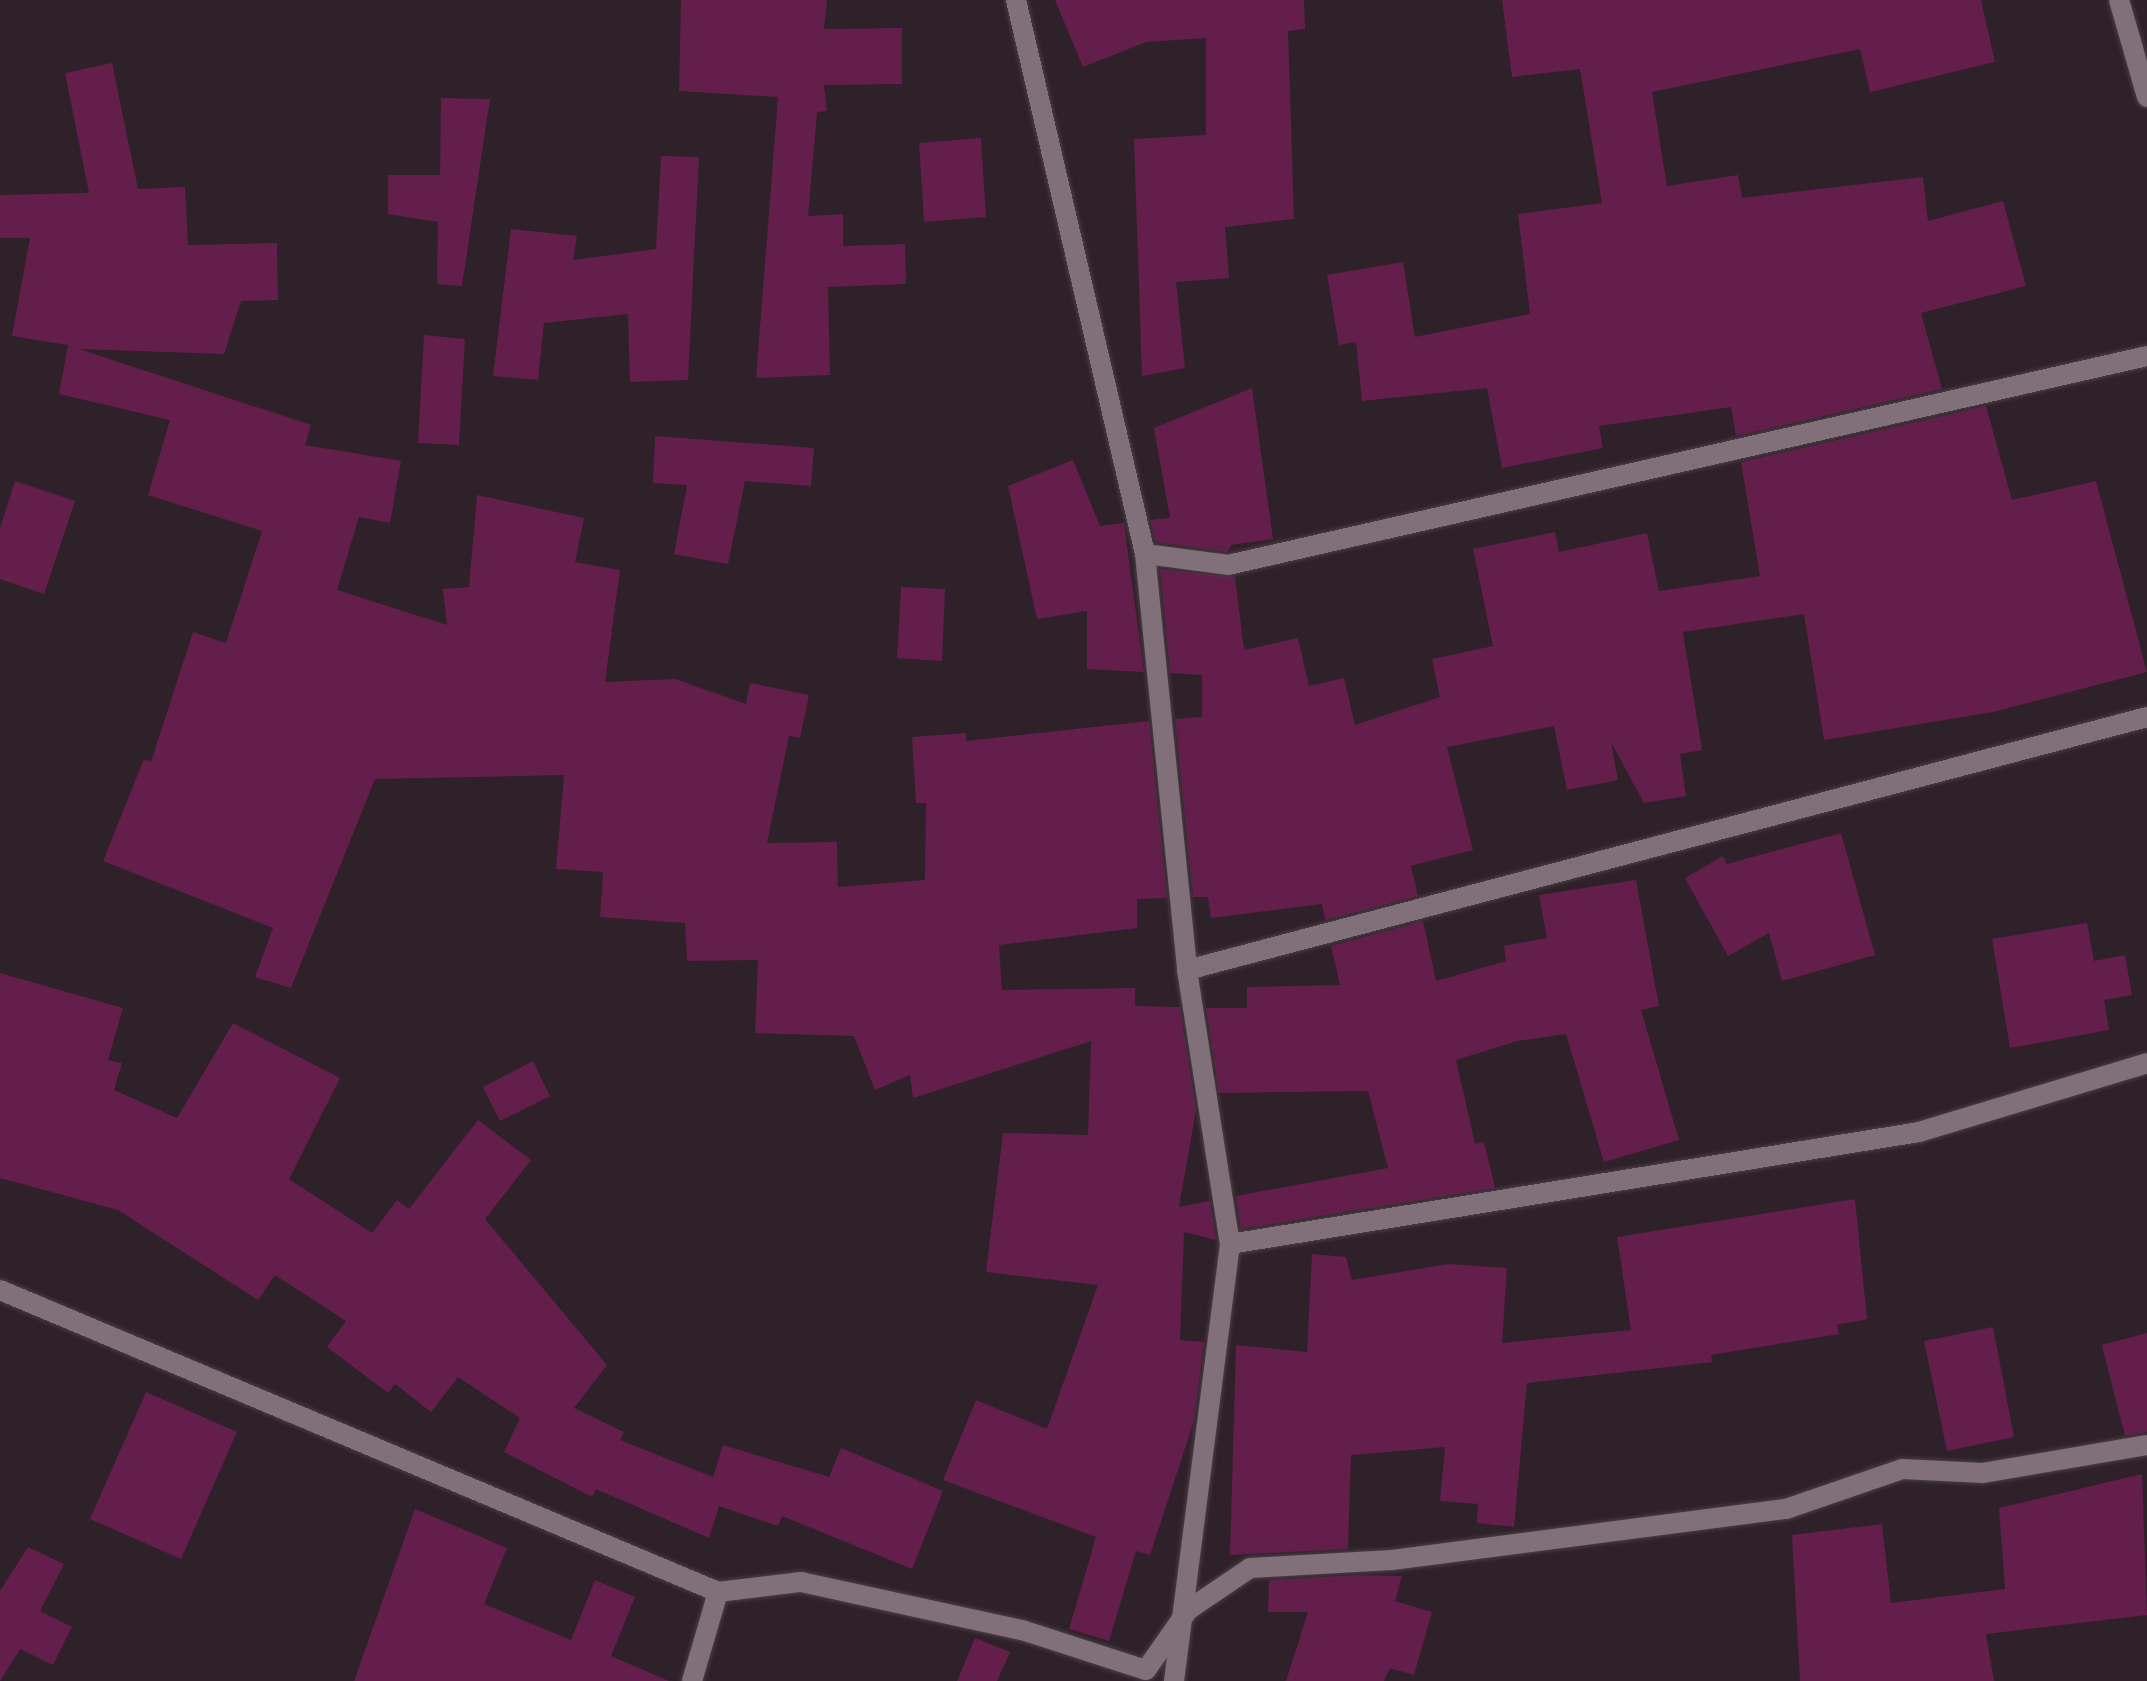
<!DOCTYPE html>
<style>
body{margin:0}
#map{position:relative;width:2147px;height:1681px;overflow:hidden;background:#2f2129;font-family:Barlow,sans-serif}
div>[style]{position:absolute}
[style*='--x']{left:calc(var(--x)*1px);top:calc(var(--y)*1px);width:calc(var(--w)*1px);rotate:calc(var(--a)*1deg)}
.building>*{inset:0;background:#631e4c}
.roads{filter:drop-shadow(0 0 2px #4a3e45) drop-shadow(0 0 2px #4a3e45)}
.minor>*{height:20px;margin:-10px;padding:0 10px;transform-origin:10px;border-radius:10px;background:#816f79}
span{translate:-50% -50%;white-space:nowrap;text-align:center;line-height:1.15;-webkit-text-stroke:6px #2f2129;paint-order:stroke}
</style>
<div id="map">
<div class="building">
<i style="clip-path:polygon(681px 0,827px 0,824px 29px,902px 28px,902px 84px,824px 85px,827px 111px,817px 112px,808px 216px,843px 214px,843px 246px,905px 244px,906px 284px,828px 287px,830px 375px,756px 378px,778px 97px,679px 91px)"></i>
<i style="clip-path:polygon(1055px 0,1304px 0,1305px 29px,1288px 31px,1294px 219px,1225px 227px,1229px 278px,1176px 282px,1185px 368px,1142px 376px,1134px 139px,1206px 135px,1206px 38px,1146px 42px,1083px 67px)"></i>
<i style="clip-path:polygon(1502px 0,1981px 0,1995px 62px,1870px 92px,1860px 49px,1652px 92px,1667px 186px,1738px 175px,1742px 198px,1923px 177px,1928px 221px,2003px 201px,2026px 286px,1921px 313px,1942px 389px,1736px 436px,1731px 407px,1599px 426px,1603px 448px,1502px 468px,1487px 388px,1362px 401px,1356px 342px,1339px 345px,1327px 275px,1403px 262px,1415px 337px,1530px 314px,1518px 214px,1602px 203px,1580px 69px,1512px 77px)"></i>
<i style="clip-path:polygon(112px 63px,138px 189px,185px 187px,188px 245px,277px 243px,278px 300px,241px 301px,224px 354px,79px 349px,311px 425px,305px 445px,401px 461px,390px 523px,359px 517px,337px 590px,447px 625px,443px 589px,469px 587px,477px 495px,584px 518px,575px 562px,620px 570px,605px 682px,675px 679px,746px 704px,750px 683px,809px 695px,800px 738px,789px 736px,767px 843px,837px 842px,838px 887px,925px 880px,926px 803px,916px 803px,912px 737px,966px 733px,966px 741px,1149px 721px,1167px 898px,1137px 899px,1137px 928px,999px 945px,1002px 990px,1135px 988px,1135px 1006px,1180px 1007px,1196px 1110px,1179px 1207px,1210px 1201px,1216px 1240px,1184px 1232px,1180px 1340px,1204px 1342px,1194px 1421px,1150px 1555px,1136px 1551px,1109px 1641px,1069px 1629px,1096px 1537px,943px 1480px,976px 1400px,1047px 1429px,1098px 1285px,986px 1272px,1003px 1133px,1088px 1135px,1091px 1041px,913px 1098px,910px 1075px,875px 1090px,854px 1036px,755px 1033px,758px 960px,687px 961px,685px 923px,600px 917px,603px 872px,556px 869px,564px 775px,375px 779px,291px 988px,255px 977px,273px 928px,103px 861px,144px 759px,151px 762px,193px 632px,226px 643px,262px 531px,148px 495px,170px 420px,59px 394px,68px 345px,12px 336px,30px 238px,0 238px,0 195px,89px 193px,65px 73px)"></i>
<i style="clip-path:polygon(441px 98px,490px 99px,462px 286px,437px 284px,438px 222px,388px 214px,388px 175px,440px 175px)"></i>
<i style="clip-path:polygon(981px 138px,986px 217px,924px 222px,919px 143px)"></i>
<i style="clip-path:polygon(661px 156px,699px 157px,688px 380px,630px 382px,628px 314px,544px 323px,538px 380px,493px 376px,511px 229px,577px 236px,573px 260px,656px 249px)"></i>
<i style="clip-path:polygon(424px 335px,465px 339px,459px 445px,418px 443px)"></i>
<i style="clip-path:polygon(1252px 388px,1273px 539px,1231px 545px,1227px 552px,1156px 542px,1150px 520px,1170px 518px,1154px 428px)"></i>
<i style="clip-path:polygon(1986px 406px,2012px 500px,2096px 481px,2147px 672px,1993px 712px,1824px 740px,1804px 614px,1683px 632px,1702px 750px,1680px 754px,1686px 796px,1644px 803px,1611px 742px,1618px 780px,1567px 790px,1554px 726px,1447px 747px,1473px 850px,1411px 866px,1418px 896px,1325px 920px,1322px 904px,1211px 918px,1208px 897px,1193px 897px,1175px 719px,1202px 717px,1202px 675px,1170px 673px,1160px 569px,1235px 577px,1244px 650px,1298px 638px,1309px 686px,1344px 678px,1355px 725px,1440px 697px,1432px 659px,1493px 646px,1473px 549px,1555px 532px,1559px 552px,1647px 533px,1659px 591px,1760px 576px,1741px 462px)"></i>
<i style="clip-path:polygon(655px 436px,814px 448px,811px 486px,745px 481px,728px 564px,674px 554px,687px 485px,653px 483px)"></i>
<i style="clip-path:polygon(1073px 460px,1100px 526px,1124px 523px,1144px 672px,1087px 669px,1087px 611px,1037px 619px,1008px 486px)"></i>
<i style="clip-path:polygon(15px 481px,75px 501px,44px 594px,0 579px,0 528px)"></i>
<i style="clip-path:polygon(901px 587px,945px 589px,942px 661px,897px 658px)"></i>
<i style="clip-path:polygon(1841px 833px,1875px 955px,1782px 981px,1769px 933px,1728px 956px,1685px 878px,1723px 856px,1727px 864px)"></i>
<i style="clip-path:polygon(1636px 880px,1659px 1006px,1641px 1010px,1679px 1140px,1604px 1162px,1566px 1034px,1517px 1041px,1456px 1060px,1475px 1144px,1484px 1142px,1495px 1188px,1241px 1229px,1236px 1196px,1388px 1168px,1368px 1091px,1219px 1093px,1206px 1008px,1247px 1008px,1247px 987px,1340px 985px,1331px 946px,1423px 921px,1436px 981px,1506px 961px,1504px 946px,1547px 938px,1539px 895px)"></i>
<i style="clip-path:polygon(2087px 923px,2094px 961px,2125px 955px,2132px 995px,2104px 1000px,2109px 1030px,2010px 1048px,1992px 939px)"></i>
<i style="clip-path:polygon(0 973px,123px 1008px,108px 1060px,122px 1063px,114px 1090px,177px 1118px,233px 1023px,340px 1078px,289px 1179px,372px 1233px,397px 1200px,409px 1209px,478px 1120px,531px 1160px,485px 1219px,607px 1365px,574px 1408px,624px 1432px,620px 1440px,713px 1477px,723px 1445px,829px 1477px,841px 1448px,943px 1491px,912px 1569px,782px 1516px,778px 1526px,719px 1506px,709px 1538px,596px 1489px,592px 1497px,504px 1452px,520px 1418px,458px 1377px,431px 1412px,395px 1384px,388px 1393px,327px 1347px,346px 1321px,275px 1275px,258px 1300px,118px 1210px,0 1178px)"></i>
<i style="clip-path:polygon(533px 1061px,550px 1096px,500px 1121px,483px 1087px)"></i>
<i style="clip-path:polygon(1855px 1199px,1867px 1319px,1837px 1325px,1839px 1334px,1711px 1355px,1712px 1362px,1527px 1383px,1514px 1527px,1477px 1523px,1478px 1504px,1440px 1501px,1445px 1447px,1351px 1455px,1348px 1549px,1230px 1555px,1236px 1345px,1307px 1352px,1312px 1254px,1346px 1257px,1352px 1280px,1449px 1264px,1507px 1268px,1502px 1343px,1631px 1330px,1617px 1237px)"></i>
<i style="clip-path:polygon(1993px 1327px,2014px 1437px,1947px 1451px,1924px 1341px)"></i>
<i style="clip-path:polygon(2147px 1333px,2147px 1432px,2125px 1436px,2102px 1345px)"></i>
<i style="clip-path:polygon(146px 1392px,237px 1432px,181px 1559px,90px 1519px)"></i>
<i style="clip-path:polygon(2142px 1474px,2147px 1615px,1986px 1634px,1994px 1681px,1800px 1681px,1792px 1535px,1882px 1524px,1891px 1603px,2005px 1589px,1999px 1508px)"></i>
<i style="clip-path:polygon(415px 1509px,507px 1548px,484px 1604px,571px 1640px,595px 1580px,635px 1597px,611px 1656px,669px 1681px,354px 1681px)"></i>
<i style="clip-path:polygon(28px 1547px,64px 1564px,40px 1611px,72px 1627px,53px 1665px,20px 1649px,0 1681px,0 1591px)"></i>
<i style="clip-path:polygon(1357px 1575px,1402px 1576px,1395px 1601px,1432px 1612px,1414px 1675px,1390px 1668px,1384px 1681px,1286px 1681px,1308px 1612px,1268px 1612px,1269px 1580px)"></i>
<i style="clip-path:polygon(975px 1638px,1010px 1652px,997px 1681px,957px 1681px)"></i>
</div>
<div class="roads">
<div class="minor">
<i style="--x:1016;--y:0;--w:569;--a:76.89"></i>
<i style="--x:1145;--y:554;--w:418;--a:84.2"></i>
<i style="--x:1187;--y:970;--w:277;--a:81.1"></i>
<i style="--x:1230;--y:1244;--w:441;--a:97.3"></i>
<i style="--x:2119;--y:0;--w:101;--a:73.9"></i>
<i style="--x:1145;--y:554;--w:84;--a:7.5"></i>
<i style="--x:1228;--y:565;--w:942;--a:-12.81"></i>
<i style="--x:1187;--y:970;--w:993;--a:-14.76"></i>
<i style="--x:1230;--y:1244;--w:698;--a:-9.23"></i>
<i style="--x:1919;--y:1132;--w:238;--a:-16.8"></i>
<i style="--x:0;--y:1290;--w:779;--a:22.81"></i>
<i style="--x:718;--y:1592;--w:84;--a:-6.9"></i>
<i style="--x:801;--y:1582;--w:226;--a:12.3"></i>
<i style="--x:1022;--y:1630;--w:130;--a:17.9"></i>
<i style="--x:1146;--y:1670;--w:73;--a:-55"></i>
<i style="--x:1188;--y:1610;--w:75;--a:-34.1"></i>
<i style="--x:1250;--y:1568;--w:142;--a:-3.2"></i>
<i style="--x:1392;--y:1560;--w:397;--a:-7.4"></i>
<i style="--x:1786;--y:1509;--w:123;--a:-19"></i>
<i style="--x:1902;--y:1469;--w:81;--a:2.8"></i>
<i style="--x:1983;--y:1473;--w:166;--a:-9.7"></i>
<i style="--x:692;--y:1681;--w:93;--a:-73.7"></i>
</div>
</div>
</div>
